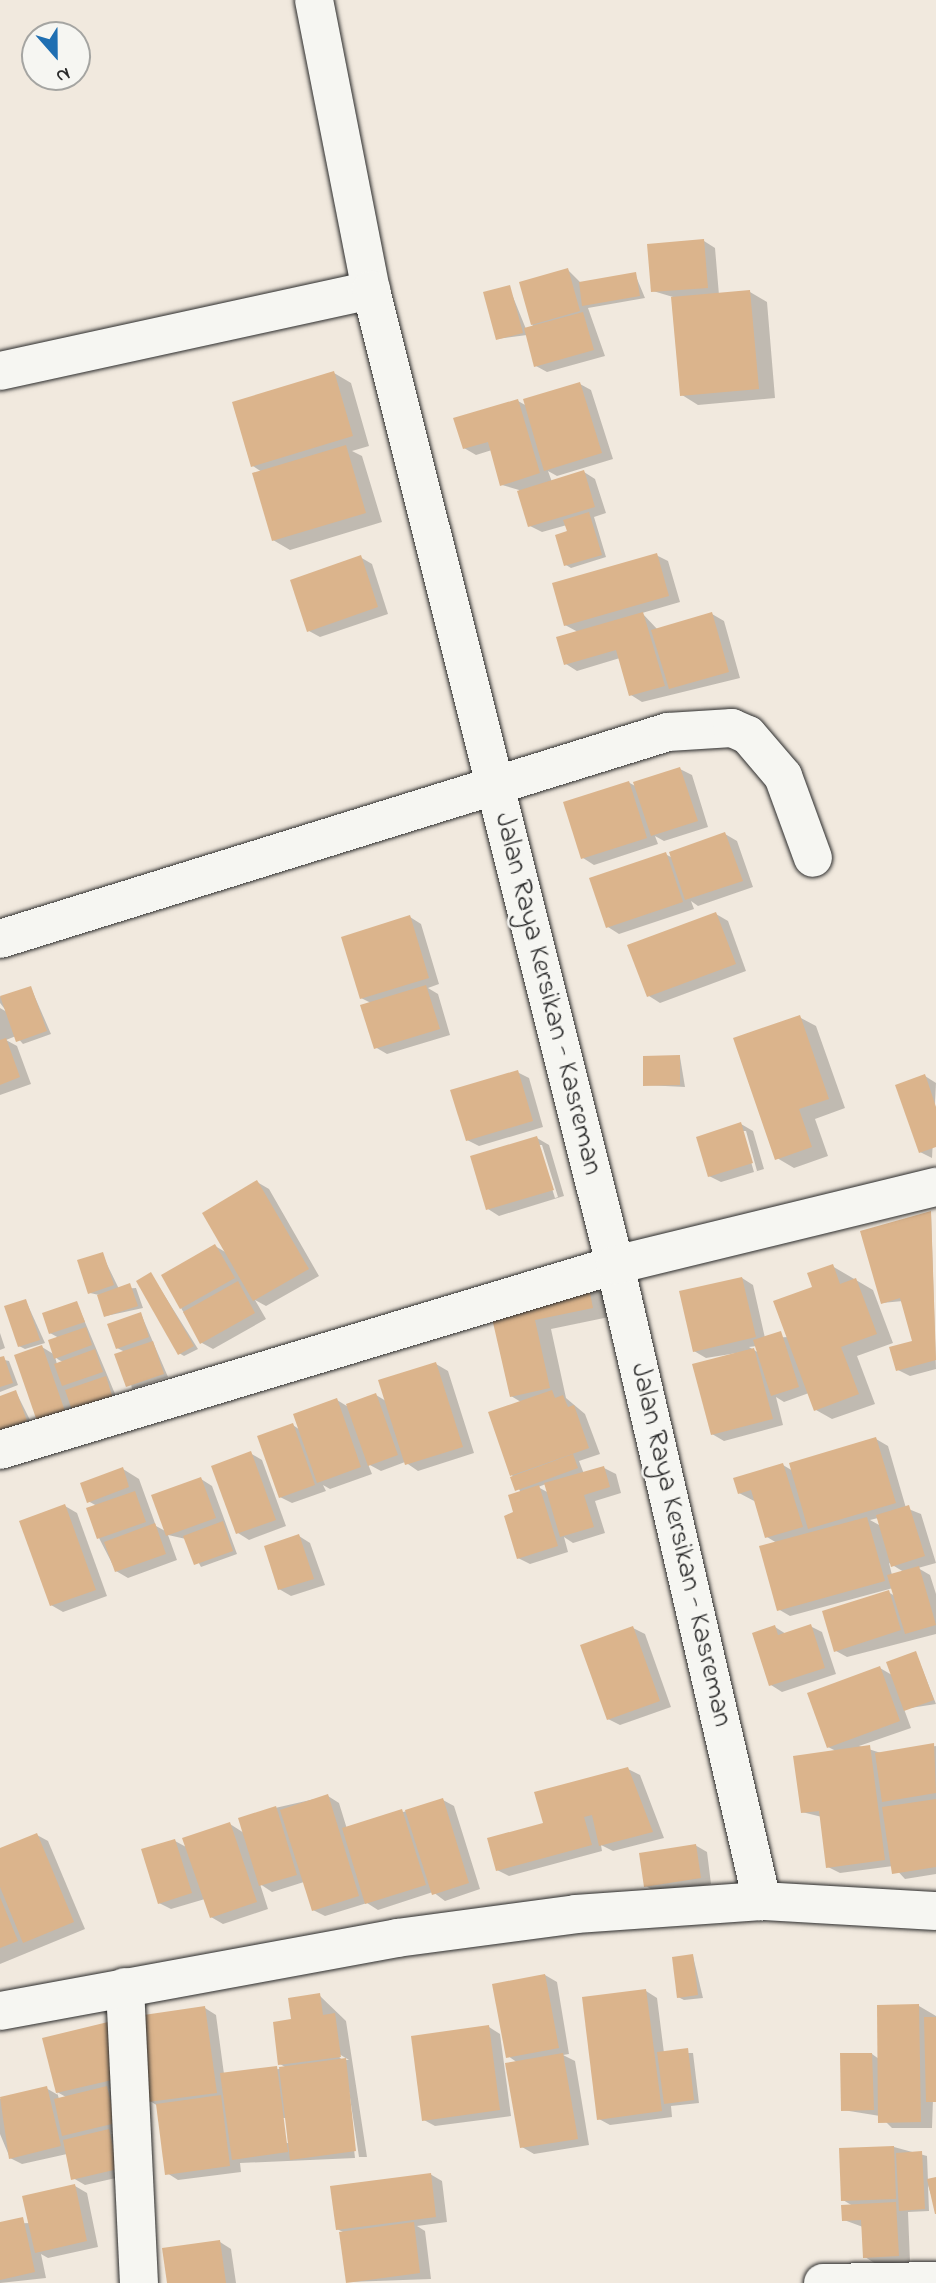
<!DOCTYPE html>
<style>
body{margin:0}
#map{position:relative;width:936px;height:2283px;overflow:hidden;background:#f1e9de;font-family:"Indie Flower",sans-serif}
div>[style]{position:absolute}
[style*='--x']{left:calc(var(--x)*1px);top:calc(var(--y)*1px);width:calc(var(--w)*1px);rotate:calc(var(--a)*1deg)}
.shadow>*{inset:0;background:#0003}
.building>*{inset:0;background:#dbb48c}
.roads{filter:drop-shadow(0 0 2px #2b2b2b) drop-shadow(0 0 2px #2b2b2b)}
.minor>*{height:38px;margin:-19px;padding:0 19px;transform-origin:19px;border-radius:19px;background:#f6f6f2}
span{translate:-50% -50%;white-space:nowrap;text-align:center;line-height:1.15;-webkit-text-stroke:5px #f6f6f2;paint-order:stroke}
.street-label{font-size:28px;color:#2b2b2b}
.north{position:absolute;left:21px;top:21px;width:70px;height:70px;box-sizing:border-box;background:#f6f6f2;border:2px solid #a5a5a2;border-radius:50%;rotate:159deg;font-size:19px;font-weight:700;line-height:28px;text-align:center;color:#2b2b2b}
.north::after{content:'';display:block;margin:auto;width:24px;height:32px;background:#1f6fb2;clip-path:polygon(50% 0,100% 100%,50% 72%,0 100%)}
</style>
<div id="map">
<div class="shadow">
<i style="clip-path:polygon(704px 241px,715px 248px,719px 295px,750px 292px,767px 302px,775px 398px,698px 405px,682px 395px,673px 297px,653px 291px)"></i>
<i style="clip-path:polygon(568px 270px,581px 283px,635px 274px,645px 298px,588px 308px,605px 356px,547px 372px,536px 366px,527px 335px,497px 339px,509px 287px,526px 329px,533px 327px,521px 283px)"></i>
<i style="clip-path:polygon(334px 373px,351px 383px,369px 446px,352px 451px,362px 456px,382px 522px,290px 550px,273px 540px,262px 472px,253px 466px)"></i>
<i style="clip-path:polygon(580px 384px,591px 390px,613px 459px,557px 476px,548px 471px,552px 482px,584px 472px,595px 479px,606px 513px,594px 517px,606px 557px,571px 568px,566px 565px,567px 525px,542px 532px,530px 526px,519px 490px,502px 485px,492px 450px,476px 455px,464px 448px,518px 401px,527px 406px)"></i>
<i style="clip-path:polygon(656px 555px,668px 561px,680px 602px,642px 613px,658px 630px,712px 614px,724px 621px,740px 678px,642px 702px,631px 695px,620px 658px,577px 671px,566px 664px,578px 632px,565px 625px)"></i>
<i style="clip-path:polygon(360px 557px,372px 564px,388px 614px,320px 637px,309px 631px)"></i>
<i style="clip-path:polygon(680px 769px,692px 775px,708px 827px,664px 841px,655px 836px,658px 844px,594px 865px,583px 858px,628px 782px,637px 787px)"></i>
<i style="clip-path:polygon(725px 834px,737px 841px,753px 887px,698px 906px,691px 901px,694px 909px,619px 934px,608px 927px,665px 854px,673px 858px)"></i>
<i style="clip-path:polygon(716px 914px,728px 921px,746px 971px,660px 1003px,649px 996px)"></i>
<i style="clip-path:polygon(410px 917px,421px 924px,439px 984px,428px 988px,438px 994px,450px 1035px,387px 1054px,375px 1047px,371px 1003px,361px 998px)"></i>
<i style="clip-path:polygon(31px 988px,51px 1034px,23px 1044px,16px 1036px,6px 1040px,17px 1046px,31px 1084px,0 1095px,0 1008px,7px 1012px,0 1003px,0 997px)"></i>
<i style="clip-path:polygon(799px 1017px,816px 1026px,845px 1108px,815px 1119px,828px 1156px,794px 1168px,777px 1158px)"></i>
<i style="clip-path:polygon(680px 1057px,685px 1087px,645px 1085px)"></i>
<i style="clip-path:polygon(517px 1072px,529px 1078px,543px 1127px,479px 1146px,467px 1140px)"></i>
<i style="clip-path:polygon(925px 1076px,936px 1083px,932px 1158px,920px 1152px)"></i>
<i style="clip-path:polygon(evenodd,741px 1124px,753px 1131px,764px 1169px,721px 1182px,709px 1176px,741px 1124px,742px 1131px,746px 1131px,757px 1171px,754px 1172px,742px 1131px)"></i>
<i style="clip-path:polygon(evenodd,537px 1138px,549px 1145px,564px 1196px,499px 1216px,488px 1209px,537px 1138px,538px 1145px,542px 1145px,558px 1197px,555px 1198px,538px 1145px)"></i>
<i style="clip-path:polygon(257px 1182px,269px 1189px,319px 1276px,266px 1306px,255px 1300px,266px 1319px,213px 1349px,202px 1343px,181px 1308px,215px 1246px,227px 1253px)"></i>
<i style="clip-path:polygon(931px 1213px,936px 1369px,910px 1376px,898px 1370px,915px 1342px,903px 1301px,882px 1303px)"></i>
<i style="clip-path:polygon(102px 1254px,119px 1289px,136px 1288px,143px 1308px,106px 1316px,99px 1295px,90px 1293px)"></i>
<i style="clip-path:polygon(evenodd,832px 1266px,873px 1290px,893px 1343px,857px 1356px,875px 1404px,832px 1419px,816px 1410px,809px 1393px,784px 1402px,776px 1397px,783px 1425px,724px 1441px,712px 1434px,749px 1351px,706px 1358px,694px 1351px,742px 1278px,753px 1285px,765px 1338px,789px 1337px,832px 1266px,757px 1346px,759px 1353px,749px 1347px,757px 1346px)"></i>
<i style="clip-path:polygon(151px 1274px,198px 1349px,184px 1356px,179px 1353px)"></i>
<i style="clip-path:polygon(evenodd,587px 1285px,604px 1294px,609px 1317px,551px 1329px,566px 1398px,585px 1414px,600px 1454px,579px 1461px,584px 1474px,604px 1468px,616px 1474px,621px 1493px,595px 1501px,605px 1533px,573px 1543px,564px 1537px,568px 1552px,530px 1564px,518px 1558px,521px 1493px,512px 1475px,521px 1402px,511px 1396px,491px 1306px,587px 1285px,546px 1484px,549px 1493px,538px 1487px,546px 1484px)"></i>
<i style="clip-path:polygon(26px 1301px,45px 1343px,25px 1349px,19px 1346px)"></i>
<i style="clip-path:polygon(evenodd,77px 1303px,118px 1401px,52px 1432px,42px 1347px,55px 1355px,59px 1338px,50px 1333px,77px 1303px,55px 1357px,59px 1360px,63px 1362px,57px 1364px,55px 1357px)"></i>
<i style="clip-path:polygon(141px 1314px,168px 1377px,132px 1389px,125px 1352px,117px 1348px)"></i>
<i style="clip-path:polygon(0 1333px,5px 1348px,0 1350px)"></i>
<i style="clip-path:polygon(0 1359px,9px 1361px,18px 1385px,0 1392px)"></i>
<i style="clip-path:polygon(436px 1364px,448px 1371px,474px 1453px,418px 1471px,405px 1462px,381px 1471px,368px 1464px,372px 1474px,330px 1489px,323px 1485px,326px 1491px,292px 1503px,280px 1497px,293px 1425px,300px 1430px,337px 1400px,350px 1408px,376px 1395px,386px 1401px)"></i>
<i style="clip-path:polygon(16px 1392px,32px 1424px,0 1435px,0 1398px)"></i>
<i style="clip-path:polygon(evenodd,876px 1439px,888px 1446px,906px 1508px,921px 1514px,936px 1563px,918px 1568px,930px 1575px,936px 1594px,936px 1634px,847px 1657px,836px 1651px,888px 1592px,895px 1596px,893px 1588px,790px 1616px,778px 1609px,777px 1543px,767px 1537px,756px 1502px,739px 1493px,783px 1465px,793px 1471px,876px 1439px,878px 1518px,881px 1526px,870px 1520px,878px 1518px,876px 1439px,889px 1563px,904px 1572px,892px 1575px,889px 1563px)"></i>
<i style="clip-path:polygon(250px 1453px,262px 1460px,286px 1526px,249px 1540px,238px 1533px)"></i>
<i style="clip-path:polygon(123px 1469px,139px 1479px,156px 1526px,167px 1532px,201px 1479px,212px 1486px,237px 1554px,201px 1567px,186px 1539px,168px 1535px,177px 1560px,128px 1578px,116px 1571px,99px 1538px,97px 1506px,88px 1501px)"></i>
<i style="clip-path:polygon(65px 1506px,77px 1513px,107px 1596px,63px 1612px,51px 1605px)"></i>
<i style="clip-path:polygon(299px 1536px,310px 1543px,325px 1585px,291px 1596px,279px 1589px)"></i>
<i style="clip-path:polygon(810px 1626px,822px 1632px,836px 1674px,782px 1692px,771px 1685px,775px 1627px,786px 1634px)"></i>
<i style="clip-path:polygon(633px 1628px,645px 1634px,671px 1707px,620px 1725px,608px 1719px)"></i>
<i style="clip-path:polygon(916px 1653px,936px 1704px,904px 1709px,911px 1728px,859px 1746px,881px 1753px,936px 1746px,936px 1874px,905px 1879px,893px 1866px,840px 1873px,828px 1867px,822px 1817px,802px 1812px,836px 1751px,828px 1747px,880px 1668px,892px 1675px)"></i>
<i style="clip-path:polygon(628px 1769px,640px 1775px,664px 1838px,613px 1851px,601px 1845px,602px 1851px,509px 1876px,497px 1870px,545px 1824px)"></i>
<i style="clip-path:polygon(328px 1796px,339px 1803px,347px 1829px,443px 1800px,454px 1806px,480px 1889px,445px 1901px,433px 1892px,378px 1910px,367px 1903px,325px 1916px,313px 1910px,304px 1882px,272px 1892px,260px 1884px,268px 1909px,223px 1924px,211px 1917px,205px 1899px,171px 1909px,159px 1903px,175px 1841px,188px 1848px,230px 1824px,244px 1833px,275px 1808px)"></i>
<i style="clip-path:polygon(37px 1835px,48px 1841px,85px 1929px,0 1964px,0 1850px)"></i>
<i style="clip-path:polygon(695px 1845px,707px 1852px,711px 1884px,657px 1893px,646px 1886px)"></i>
<i style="clip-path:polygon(693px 1956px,703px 1998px,684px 2000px,678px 1997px)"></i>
<i style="clip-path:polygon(545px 1975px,557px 1982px,569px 2054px,563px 2055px,575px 2061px,589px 2145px,534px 2154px,522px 2147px,518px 2063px,508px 2056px)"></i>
<i style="clip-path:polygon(646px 1991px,657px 1998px,664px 2053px,693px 2053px,699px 2103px,671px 2106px,672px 2117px,610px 2125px,599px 2119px)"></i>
<i style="clip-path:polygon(evenodd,319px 1995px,346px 2021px,367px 2157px,359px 2157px,345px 2065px,355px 2158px,240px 2163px,241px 2172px,178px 2180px,167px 2173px,158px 2106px,150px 2101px,205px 2008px,216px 2015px,224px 2074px,279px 2069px,287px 2068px,280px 2064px,293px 2021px,319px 1995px,334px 2051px,349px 2060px,342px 2060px,334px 2051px,319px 1995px,282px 2118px,287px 2118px,288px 2143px,285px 2143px,282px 2118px)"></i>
<i style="clip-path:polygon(919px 2006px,936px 2016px,932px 2128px,892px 2128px,880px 2116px,843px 2110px,872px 2054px,879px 2059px,878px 2007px)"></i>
<i style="clip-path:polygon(489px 2027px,500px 2034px,511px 2116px,435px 2126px,424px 2120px)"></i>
<i style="clip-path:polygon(evenodd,45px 2039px,131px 2084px,109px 2089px,118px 2094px,127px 2129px,111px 2133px,120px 2138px,129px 2175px,85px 2185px,73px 2178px,67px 2154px,22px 2164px,10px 2158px,0 2134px,0 2099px,46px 2088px,58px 2095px,45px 2039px,57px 2092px,66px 2097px,59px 2099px,57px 2092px)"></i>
<i style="clip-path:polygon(894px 2147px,927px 2156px,928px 2181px,936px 2179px,936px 2210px,928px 2185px,929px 2211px,908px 2212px,910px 2262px,876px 2264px,865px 2257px,863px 2227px,844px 2220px,853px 2206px,843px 2200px)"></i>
<i style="clip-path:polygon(430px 2174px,442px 2181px,447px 2222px,417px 2226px,425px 2231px,431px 2279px,348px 2282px,345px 2233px,337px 2229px)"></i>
<i style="clip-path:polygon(75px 2186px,87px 2193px,98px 2247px,48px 2258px,41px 2254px,46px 2278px,0 2283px,0 2224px,30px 2223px)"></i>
<i style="clip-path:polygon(220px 2242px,231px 2249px,236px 2283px,169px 2283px)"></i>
</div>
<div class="building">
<i style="clip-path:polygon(704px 239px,708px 288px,651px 292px,647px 244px)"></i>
<i style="clip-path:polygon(568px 268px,580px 311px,531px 325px,519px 282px)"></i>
<i style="clip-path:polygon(636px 272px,640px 296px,582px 306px,579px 282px)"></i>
<i style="clip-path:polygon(510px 285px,523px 333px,496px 340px,483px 292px)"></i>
<i style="clip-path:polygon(750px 290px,759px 389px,680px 396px,671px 297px)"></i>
<i style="clip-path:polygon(583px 312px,594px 350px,534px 367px,524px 328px)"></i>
<i style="clip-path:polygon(334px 371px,353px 436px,251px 467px,232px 402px)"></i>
<i style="clip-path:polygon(580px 382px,602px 453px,544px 471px,523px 399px)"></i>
<i style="clip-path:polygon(518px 399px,540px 473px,500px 486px,488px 442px,463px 449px,453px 418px)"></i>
<i style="clip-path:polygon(346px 445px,366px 513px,272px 541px,252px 473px)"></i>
<i style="clip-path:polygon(584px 470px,595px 507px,528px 527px,517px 491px)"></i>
<i style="clip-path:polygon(589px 512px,602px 555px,564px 566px,555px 535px,567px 531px,563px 520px)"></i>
<i style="clip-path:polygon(657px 553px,669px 596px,564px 626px,552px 583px)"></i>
<i style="clip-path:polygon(361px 555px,378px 607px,307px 632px,290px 580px)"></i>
<i style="clip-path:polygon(643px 612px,665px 686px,629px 696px,616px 650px,564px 665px,556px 637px)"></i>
<i style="clip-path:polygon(712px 612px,729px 672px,669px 689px,651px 630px)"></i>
<i style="clip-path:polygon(680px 767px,698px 821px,651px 836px,633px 782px)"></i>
<i style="clip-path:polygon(629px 781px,647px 838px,581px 859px,563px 802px)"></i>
<i style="clip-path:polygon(725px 832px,743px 881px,685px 900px,669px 852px)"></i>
<i style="clip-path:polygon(666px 852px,683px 902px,606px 928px,589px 878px)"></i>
<i style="clip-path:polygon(716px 912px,736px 964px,647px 997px,627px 945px)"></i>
<i style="clip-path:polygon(410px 915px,429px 978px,360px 999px,341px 937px)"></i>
<i style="clip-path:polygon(426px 985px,440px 1029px,374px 1049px,360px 1005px)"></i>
<i style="clip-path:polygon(31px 986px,47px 1031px,16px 1042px,0 996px)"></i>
<i style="clip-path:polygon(800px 1015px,829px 1099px,799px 1109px,812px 1147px,775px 1160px,733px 1038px)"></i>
<i style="clip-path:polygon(6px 1038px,20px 1077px,0 1085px,0 1040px)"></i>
<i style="clip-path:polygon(680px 1055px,680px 1085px,643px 1086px,643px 1056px)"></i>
<i style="clip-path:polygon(518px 1070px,533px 1121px,466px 1141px,450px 1090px)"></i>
<i style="clip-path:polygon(925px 1074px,936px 1107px,936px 1147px,919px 1153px,895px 1085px)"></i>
<i style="clip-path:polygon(741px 1122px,753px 1163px,708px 1177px,696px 1137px)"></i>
<i style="clip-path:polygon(537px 1136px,554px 1190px,486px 1210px,470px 1156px)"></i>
<i style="clip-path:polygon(257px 1180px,309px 1269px,253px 1301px,202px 1213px)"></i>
<i style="clip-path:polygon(931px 1211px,936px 1360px,896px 1371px,889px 1347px,912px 1341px,900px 1298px,881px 1304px,860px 1231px)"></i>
<i style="clip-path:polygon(215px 1244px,235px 1278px,180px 1309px,161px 1275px)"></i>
<i style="clip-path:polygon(103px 1252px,114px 1285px,88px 1294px,77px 1260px)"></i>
<i style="clip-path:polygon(833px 1264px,840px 1284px,856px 1278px,877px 1334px,841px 1347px,859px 1394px,814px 1411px,773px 1301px,812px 1287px,807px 1273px)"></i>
<i style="clip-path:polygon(151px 1272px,194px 1346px,178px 1355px,136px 1281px)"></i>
<i style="clip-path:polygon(742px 1277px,756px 1337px,693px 1352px,679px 1291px)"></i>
<i style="clip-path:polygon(238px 1281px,255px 1313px,200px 1344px,183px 1312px)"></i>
<i style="clip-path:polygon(130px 1283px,138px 1306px,104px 1317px,97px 1295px)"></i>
<i style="clip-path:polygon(588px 1283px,593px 1308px,535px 1320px,550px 1388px,510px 1397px,489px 1305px)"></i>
<i style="clip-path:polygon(26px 1299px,40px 1340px,18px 1347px,4px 1306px)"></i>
<i style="clip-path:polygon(77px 1301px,85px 1322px,49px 1334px,42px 1313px)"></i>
<i style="clip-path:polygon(141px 1312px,149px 1337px,116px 1349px,107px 1324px)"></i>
<i style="clip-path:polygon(86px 1327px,92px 1345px,54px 1359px,48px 1340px)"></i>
<i style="clip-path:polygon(781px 1331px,799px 1387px,771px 1396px,753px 1340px)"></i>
<i style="clip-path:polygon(153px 1341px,164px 1374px,126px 1387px,114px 1354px)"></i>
<i style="clip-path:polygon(42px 1345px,67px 1417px,39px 1427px,14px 1355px)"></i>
<i style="clip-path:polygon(754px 1348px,773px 1419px,711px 1435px,692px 1364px)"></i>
<i style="clip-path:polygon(95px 1349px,103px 1372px,62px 1386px,54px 1364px)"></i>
<i style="clip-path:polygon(4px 1356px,13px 1383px,0 1387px,0 1357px)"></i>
<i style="clip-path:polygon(436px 1362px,463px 1447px,405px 1465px,378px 1380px)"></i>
<i style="clip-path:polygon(106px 1376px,113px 1399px,73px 1413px,65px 1390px)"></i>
<i style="clip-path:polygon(16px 1390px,27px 1421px,0 1431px,0 1396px)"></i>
<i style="clip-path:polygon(552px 1390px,555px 1398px,563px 1395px,568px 1407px,574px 1405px,589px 1448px,510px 1476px,488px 1412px)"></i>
<i style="clip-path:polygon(376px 1393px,398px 1455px,368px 1466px,346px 1404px)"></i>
<i style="clip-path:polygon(337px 1398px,361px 1467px,317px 1483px,293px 1414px)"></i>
<i style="clip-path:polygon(293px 1423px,315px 1485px,279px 1498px,257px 1436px)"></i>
<i style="clip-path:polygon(876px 1437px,896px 1503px,808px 1529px,789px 1463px)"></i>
<i style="clip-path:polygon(251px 1451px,276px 1520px,236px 1534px,211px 1466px)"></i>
<i style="clip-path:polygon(573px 1454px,578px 1468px,515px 1491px,510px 1477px)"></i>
<i style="clip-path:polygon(783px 1463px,803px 1527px,765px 1538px,751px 1490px,738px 1494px,733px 1478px)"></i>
<i style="clip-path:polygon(604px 1466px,610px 1487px,584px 1495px,594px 1527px,560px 1537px,544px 1483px)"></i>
<i style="clip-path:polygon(123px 1467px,129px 1487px,87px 1503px,80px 1483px)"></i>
<i style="clip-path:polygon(201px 1477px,216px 1518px,166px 1536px,151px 1495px)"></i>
<i style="clip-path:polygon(539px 1485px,558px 1546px,517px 1559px,504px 1516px,513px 1512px,508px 1495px)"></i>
<i style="clip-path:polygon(135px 1491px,146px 1522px,97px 1539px,86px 1508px)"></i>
<i style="clip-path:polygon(65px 1504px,96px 1590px,50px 1606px,19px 1521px)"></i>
<i style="clip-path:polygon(909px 1505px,925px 1556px,891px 1567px,876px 1515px)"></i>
<i style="clip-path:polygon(867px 1517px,885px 1581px,777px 1611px,759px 1546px)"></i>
<i style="clip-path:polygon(223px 1521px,233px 1551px,194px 1565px,183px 1536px)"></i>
<i style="clip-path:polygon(155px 1523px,166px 1554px,115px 1572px,104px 1542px)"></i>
<i style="clip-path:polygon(299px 1534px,314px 1579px,278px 1590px,264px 1546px)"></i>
<i style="clip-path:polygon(919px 1566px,936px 1625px,905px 1634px,887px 1575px)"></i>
<i style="clip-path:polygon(889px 1590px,901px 1630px,834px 1652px,822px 1611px)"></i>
<i style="clip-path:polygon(811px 1624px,825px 1668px,769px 1686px,752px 1633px,775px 1625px,778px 1635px)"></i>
<i style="clip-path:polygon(633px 1626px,660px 1701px,607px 1720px,580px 1645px)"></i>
<i style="clip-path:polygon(916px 1651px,934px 1700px,904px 1711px,886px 1662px)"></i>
<i style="clip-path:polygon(880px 1666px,900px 1721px,827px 1748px,807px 1693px)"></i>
<i style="clip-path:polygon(934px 1743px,936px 1793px,882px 1802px,875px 1753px)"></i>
<i style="clip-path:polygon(870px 1745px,885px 1860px,826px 1868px,819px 1811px,801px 1813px,793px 1756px)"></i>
<i style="clip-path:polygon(628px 1767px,653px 1832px,599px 1846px,592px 1815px,584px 1817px,592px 1845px,496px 1871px,487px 1838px,543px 1823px,534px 1792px)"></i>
<i style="clip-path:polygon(328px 1794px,359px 1896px,312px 1911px,280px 1810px)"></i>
<i style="clip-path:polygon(443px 1798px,469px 1883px,432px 1895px,405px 1810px)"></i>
<i style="clip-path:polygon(936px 1799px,936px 1867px,892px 1874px,882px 1807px)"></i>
<i style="clip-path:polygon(276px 1806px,297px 1875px,259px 1886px,238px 1818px)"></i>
<i style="clip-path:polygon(402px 1809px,426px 1885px,365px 1904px,342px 1828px)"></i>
<i style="clip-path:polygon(230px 1822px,257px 1902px,210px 1918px,182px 1838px)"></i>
<i style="clip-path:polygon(37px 1833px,74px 1922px,23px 1943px,0 1887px,0 1848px)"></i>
<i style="clip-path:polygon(175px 1839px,192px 1893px,158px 1904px,141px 1849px)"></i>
<i style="clip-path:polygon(696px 1844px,701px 1878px,644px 1887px,639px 1853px)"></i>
<i style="clip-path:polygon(0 1897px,18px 1941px,0 1948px)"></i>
<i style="clip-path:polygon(693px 1954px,698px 1995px,677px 1998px,672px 1957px)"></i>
<i style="clip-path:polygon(545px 1974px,559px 2048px,506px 2058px,492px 1984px)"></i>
<i style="clip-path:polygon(646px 1989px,662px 2111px,597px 2120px,582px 1997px)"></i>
<i style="clip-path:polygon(320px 1993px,323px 2015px,335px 2013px,341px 2057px,278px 2065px,273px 2022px,291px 2019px,288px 1998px)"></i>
<i style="clip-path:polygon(919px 2004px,921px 2122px,878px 2123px,877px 2005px)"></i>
<i style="clip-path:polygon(205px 2006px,217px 2093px,148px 2102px,137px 2016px)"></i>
<i style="clip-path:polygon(924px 2017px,936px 2017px,936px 2102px,926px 2102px)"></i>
<i style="clip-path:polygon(108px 2022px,121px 2078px,56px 2093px,42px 2038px)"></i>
<i style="clip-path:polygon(489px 2025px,500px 2110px,422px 2121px,411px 2036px)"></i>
<i style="clip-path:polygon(688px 2048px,694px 2100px,664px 2104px,657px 2052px)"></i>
<i style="clip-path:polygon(563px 2053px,578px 2139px,520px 2148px,505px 2063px)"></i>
<i style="clip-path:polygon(840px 2053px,872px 2053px,874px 2110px,841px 2111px)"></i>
<i style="clip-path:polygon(346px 2058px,356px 2151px,290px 2160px,279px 2067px)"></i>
<i style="clip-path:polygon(277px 2066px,288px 2152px,232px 2160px,220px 2073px)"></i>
<i style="clip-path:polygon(47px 2086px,61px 2146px,9px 2159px,0 2097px)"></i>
<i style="clip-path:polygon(107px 2086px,116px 2123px,62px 2136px,54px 2099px)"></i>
<i style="clip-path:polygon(221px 2095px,230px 2166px,165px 2175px,156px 2104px)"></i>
<i style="clip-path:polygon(109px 2129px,118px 2169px,71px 2180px,63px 2140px)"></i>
<i style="clip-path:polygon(894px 2146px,896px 2199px,841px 2201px,839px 2148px)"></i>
<i style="clip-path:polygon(922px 2151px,925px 2209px,899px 2211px,896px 2153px)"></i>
<i style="clip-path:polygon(431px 2173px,436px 2217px,336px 2230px,330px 2186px)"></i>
<i style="clip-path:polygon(936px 2177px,936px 2214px,935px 2214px,927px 2179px)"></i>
<i style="clip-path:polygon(75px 2184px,87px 2241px,35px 2253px,22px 2196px)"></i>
<i style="clip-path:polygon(896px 2202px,899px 2256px,863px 2258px,861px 2220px,842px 2221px,841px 2205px)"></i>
<i style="clip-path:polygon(23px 2217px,35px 2272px,0 2280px,0 2222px)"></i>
<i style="clip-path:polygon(414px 2222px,420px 2273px,346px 2283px,339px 2232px)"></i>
<i style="clip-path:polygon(220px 2240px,226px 2283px,167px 2283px,162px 2248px)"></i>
</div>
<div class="roads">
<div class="minor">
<i style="--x:314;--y:0;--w:296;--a:78.9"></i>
<i style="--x:0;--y:371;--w:380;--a:-12.3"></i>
<i style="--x:371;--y:290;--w:1005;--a:75.95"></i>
<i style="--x:615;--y:1265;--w:653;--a:76.99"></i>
<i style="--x:762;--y:1901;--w:174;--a:3.3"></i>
<i style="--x:0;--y:939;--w:699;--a:-17.22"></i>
<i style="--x:668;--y:732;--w:64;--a:-3.6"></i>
<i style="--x:732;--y:728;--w:17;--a:24"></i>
<i style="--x:748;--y:735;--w:54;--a:49.5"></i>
<i style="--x:783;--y:776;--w:87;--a:69.9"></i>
<i style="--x:0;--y:1450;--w:642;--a:-16.74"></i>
<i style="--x:615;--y:1265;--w:330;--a:-13.7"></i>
<i style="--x:125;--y:1987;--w:296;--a:87.3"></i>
<i style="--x:0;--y:2011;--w:404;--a:-10.4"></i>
<i style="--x:397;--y:1938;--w:181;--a:-7.6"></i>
<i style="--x:576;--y:1914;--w:186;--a:-4"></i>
<i style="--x:823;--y:2283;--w:113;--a:-1"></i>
</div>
</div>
<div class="street-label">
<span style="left:547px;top:994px;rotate:76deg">Jalan Raya Kersikan - Kasreman</span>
<span style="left:680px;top:1545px;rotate:77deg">Jalan Raya Kersikan - Kasreman</span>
</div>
<div class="north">N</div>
</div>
